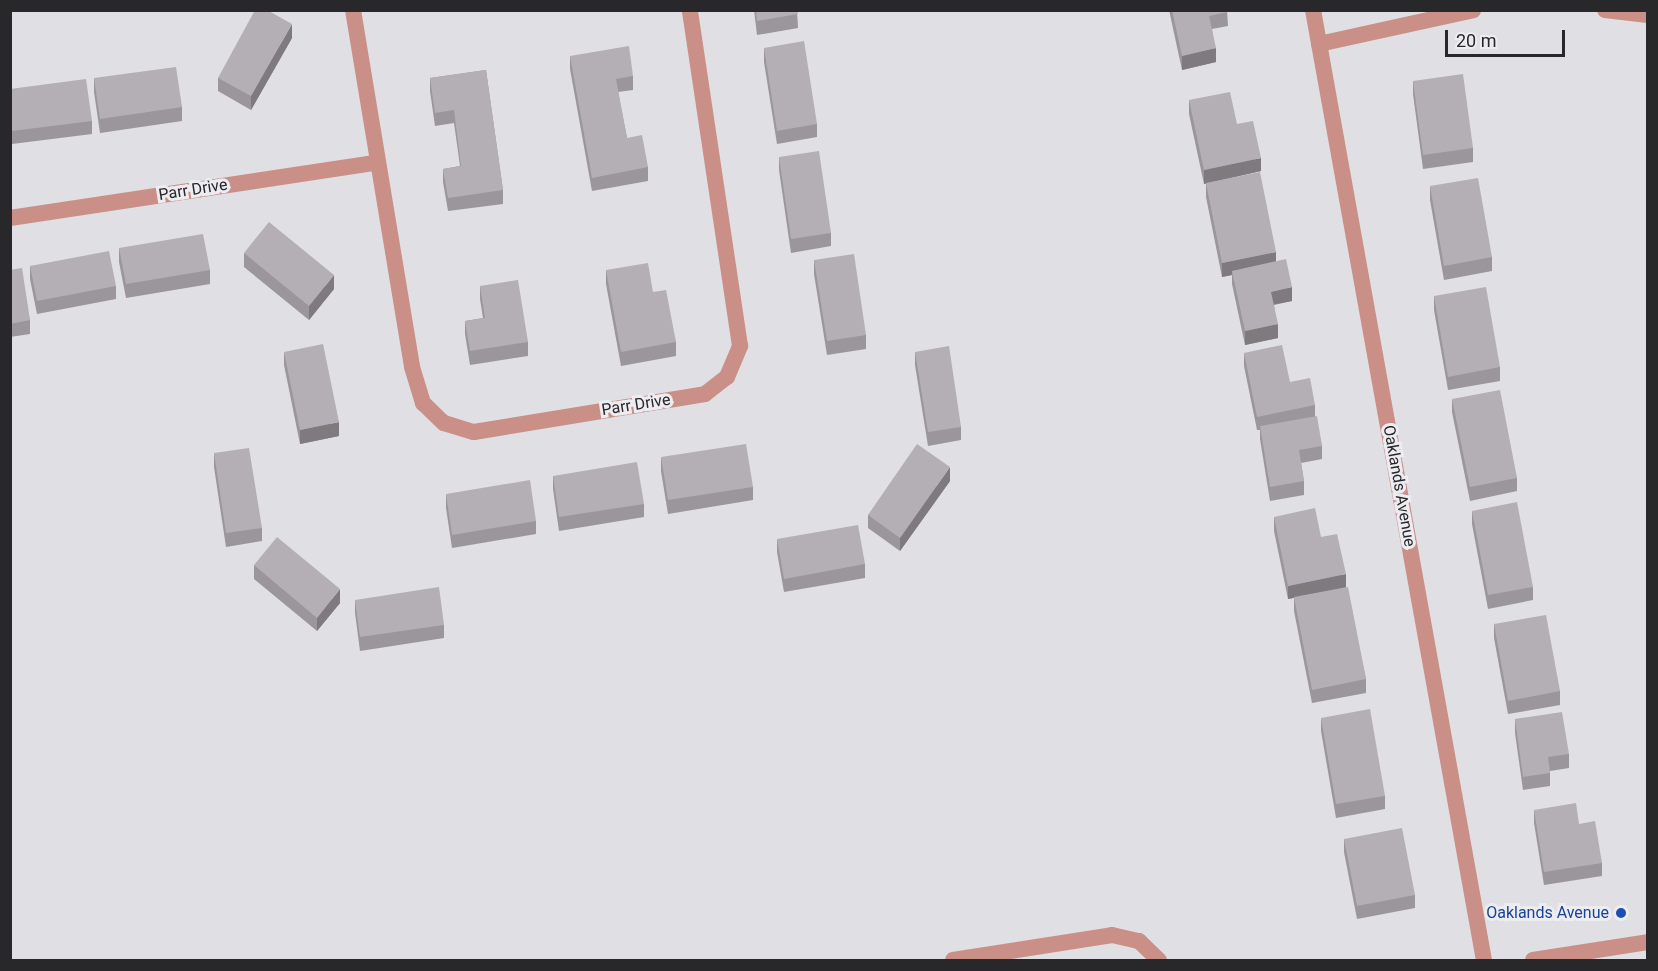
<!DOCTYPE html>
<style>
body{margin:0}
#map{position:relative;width:1658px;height:971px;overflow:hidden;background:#dfdfe4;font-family:Roboto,sans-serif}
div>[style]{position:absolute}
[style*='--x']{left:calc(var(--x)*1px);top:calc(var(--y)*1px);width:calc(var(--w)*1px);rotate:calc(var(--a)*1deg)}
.service>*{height:16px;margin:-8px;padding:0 8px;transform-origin:8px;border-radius:8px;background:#ca8f86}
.minor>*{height:16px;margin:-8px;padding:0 8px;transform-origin:8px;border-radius:8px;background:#ca8f86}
.tertiary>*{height:16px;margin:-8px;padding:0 8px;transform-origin:8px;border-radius:8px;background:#ca8f86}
.wall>*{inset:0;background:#9b969b}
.shaded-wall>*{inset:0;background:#7e7a7e}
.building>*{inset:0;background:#b4afb4}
.dots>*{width:16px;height:16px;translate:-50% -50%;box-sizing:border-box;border:3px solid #ececf1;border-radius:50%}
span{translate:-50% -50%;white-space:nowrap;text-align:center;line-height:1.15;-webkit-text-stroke:6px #ececf1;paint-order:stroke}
.street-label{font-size:16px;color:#28282a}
.transit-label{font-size:16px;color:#164399}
.right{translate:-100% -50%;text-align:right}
.frame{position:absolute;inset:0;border:12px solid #28282a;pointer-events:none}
.scale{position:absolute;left:1445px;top:30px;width:120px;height:27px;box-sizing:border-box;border:3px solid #28282a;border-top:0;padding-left:8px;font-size:18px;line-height:21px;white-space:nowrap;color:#28282a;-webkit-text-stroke:4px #ececf1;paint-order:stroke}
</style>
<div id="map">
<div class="service">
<i style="--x:953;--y:960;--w:161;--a:-8.9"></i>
<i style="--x:1112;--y:935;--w:28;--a:13"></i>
<i style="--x:1139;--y:941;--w:28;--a:44"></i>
</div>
<div class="minor">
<i style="--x:353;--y:10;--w:362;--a:80.6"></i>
<i style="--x:412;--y:367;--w:38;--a:73"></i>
<i style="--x:423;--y:403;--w:29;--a:44"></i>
<i style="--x:444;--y:423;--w:31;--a:17"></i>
<i style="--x:474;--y:432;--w:234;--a:-9.3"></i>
<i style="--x:705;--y:394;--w:28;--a:-38"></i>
<i style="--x:727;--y:377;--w:34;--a:-67"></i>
<i style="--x:740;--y:346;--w:340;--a:-98.5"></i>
<i style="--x:1313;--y:10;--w:965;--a:79.8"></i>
<i style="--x:1605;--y:10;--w:43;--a:6.6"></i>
<i style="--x:1319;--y:44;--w:158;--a:-12.4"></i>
<i style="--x:10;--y:218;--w:369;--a:-8.6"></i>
</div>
<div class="tertiary">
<i style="--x:1533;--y:960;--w:116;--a:-8.9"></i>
</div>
<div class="wall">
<i style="clip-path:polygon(754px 10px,797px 10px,798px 28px,757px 35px)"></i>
<i style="clip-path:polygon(1169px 10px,1227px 10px,1228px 26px,1212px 29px,1216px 62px,1182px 70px)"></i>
<i style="clip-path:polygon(292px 38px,251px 110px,218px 91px,218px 78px)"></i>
<i style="clip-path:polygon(764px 48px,817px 124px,817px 137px,777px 144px,764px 62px)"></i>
<i style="clip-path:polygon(570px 56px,633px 76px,633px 90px,618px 92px,627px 138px,648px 167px,648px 181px,592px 191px,570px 69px)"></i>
<i style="clip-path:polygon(486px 70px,503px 190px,503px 204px,448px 211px,443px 182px,443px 169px,460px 166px,454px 123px,435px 126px,430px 91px,430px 78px)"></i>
<i style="clip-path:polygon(94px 78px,182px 107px,182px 121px,100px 133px,94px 92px)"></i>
<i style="clip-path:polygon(1413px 81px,1473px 148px,1473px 162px,1423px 169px,1413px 94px)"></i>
<i style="clip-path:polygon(10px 89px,92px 121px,92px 134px,12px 144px,10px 134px)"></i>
<i style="clip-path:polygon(1189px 100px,1237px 124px,1261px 171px,1204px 184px,1189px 114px)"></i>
<i style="clip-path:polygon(779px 157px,831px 233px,831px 246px,791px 253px,779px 170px)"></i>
<i style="clip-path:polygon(1206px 183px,1276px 261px,1292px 301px,1274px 305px,1278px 338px,1245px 345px,1232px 284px,1232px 275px,1222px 277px,1206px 197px)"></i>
<i style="clip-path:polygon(1430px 186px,1492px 257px,1492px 271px,1444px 280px,1430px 200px)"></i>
<i style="clip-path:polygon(119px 248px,210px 270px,210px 284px,126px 298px,119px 262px)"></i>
<i style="clip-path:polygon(244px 253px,334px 289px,309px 320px,244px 267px)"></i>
<i style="clip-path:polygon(814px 260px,866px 335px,866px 349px,827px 355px,814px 274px)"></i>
<i style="clip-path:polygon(30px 266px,116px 286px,116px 299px,37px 314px,30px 279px)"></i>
<i style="clip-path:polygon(10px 270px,30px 320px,30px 334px,10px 337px)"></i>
<i style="clip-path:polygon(606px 270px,653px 292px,676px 342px,676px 356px,621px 366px,606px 284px)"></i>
<i style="clip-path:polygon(480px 286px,528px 342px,528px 356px,470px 365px,465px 334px,465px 321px,483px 318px,480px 299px)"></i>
<i style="clip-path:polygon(1434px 296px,1500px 367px,1500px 381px,1448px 390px,1434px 310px)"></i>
<i style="clip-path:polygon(284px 352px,339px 436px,300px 444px,284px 365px)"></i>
<i style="clip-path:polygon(915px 352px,961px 427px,961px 440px,928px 446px,915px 365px)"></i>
<i style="clip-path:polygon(1244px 353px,1290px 382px,1315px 405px,1315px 416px,1322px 446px,1322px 459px,1301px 463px,1304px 481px,1304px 495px,1270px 501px,1260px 439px,1260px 430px,1257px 430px,1244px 366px)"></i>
<i style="clip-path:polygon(1452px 399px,1517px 478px,1517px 491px,1470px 501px,1452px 412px)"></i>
<i style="clip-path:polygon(214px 453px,262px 528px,262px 541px,226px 547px,214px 467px)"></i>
<i style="clip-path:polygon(661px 457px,753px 487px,753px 500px,668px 514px,661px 471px)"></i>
<i style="clip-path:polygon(553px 476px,644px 504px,644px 517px,559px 531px,553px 489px)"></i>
<i style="clip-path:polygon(950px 481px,900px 551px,868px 528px,868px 515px)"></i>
<i style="clip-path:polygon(446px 494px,536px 521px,536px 534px,452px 548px,446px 508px)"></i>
<i style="clip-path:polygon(1472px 511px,1533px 587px,1533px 600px,1488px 609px,1472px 524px)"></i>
<i style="clip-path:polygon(1274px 517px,1321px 537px,1346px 587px,1366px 679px,1366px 693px,1312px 703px,1294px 611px,1294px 598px,1288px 599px,1274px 531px)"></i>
<i style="clip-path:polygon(777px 539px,865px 564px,865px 578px,784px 592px,777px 552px)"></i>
<i style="clip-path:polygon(254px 565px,340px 603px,317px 631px,254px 579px)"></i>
<i style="clip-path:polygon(355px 600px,444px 625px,444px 638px,360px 651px,355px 613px)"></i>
<i style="clip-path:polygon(1494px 624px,1560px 691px,1560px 705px,1508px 714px,1494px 638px)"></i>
<i style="clip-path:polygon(1321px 718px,1385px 796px,1385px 809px,1336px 818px,1321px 731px)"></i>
<i style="clip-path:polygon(1515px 719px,1569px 754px,1569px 768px,1550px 771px,1550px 786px,1523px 790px,1515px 733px)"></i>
<i style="clip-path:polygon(1534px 810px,1579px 824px,1602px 863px,1602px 876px,1544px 885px,1534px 823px)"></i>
<i style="clip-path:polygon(1344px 839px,1415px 895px,1415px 908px,1357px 919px,1344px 852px)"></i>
</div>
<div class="shaded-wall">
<i style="clip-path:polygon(292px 24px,292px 38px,251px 110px,251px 96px)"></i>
<i style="clip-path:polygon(1216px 48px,1216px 62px,1182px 70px,1182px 56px)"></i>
<i style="clip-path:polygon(1261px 158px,1261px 171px,1204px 184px,1204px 170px)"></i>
<i style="clip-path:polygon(1276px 252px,1276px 265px,1232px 271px,1232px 275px,1222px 277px,1222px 263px)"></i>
<i style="clip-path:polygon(334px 275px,334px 289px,309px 320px,309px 306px)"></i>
<i style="clip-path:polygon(1292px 287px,1292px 301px,1271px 305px,1271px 292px)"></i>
<i style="clip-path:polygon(1278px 324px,1278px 338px,1245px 345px,1245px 331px)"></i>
<i style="clip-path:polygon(339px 422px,339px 436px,300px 444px,300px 430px)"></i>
<i style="clip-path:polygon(950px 467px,950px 481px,900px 551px,900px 538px)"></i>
<i style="clip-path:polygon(1346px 574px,1346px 587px,1288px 599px,1288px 586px)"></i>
<i style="clip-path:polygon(340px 589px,340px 603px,317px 631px,317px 618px)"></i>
</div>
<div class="building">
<i style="clip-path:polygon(255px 10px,267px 10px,292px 24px,251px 96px,218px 78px)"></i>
<i style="clip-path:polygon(756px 10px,797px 10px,798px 14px,757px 21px)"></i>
<i style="clip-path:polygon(1172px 10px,1227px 10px,1228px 12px,1209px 16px,1216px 48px,1182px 56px)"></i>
<i style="clip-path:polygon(804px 41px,817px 124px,777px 131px,764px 48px)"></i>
<i style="clip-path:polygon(629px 46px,633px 76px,616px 79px,627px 138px,642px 135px,648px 167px,592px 178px,570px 56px)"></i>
<i style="clip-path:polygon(176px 67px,182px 107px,100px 119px,94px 78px)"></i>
<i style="clip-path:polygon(486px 70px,503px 190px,448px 198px,443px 169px,461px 166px,454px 110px,435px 113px,430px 78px)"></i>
<i style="clip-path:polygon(1463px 74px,1473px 148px,1423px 155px,1413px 81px)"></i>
<i style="clip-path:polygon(86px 79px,92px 121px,12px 131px,10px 121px,10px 89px)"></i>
<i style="clip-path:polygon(1230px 92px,1237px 124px,1253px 121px,1261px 158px,1204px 170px,1189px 100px)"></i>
<i style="clip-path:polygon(819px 151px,831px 233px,791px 239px,779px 157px)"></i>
<i style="clip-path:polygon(1260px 172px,1276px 252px,1222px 263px,1206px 183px)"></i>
<i style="clip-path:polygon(1478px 178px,1492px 257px,1444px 266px,1430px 186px)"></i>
<i style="clip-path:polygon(269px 222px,334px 275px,309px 306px,244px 253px)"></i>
<i style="clip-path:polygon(203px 234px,210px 270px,126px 284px,119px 248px)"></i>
<i style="clip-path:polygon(109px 251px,116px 286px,37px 301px,30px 266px)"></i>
<i style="clip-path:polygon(854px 254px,866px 335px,827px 341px,814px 260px)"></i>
<i style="clip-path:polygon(1286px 259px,1292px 287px,1271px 292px,1278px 324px,1245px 331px,1232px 271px)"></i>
<i style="clip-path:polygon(648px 263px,653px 292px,666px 290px,676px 342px,621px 352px,606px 270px)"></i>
<i style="clip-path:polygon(22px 268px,30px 320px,10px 324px,10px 270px)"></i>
<i style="clip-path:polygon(518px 280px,528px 342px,470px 351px,465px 321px,485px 318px,480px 286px)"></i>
<i style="clip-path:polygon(1486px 287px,1500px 367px,1448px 377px,1434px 296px)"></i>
<i style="clip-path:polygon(323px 344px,339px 422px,300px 430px,284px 352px)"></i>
<i style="clip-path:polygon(1282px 345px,1290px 382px,1310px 378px,1315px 405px,1257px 417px,1244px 353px)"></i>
<i style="clip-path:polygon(949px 346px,961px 427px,928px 432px,915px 352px)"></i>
<i style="clip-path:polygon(1500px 390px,1517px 478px,1470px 487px,1452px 399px)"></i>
<i style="clip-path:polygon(1317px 416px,1322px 446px,1299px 450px,1304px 481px,1270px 487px,1260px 426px)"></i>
<i style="clip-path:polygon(746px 444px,753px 487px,668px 500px,661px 457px)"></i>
<i style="clip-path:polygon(917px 444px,950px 467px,900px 538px,868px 515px)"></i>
<i style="clip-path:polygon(249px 448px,262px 528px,226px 533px,214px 453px)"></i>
<i style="clip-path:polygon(637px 462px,644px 504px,559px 517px,553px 476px)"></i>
<i style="clip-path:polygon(530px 480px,536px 521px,452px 535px,446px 494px)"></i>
<i style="clip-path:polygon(1517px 502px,1533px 587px,1488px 595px,1472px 511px)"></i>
<i style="clip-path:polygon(1315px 508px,1321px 537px,1337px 534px,1346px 574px,1288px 586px,1274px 517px)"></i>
<i style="clip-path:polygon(858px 525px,865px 564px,784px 579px,777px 539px)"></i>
<i style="clip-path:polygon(277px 537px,340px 589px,317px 618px,254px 565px)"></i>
<i style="clip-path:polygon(439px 587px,444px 625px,360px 637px,355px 600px)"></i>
<i style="clip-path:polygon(1348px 587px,1366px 679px,1312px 690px,1294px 597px)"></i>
<i style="clip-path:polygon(1546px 615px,1560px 691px,1508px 701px,1494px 624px)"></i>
<i style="clip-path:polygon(1370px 709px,1385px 796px,1336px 804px,1321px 718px)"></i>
<i style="clip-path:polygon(1562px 712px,1569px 754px,1548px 757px,1550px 773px,1523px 777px,1515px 719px)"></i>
<i style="clip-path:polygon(1576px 803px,1579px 824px,1595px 821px,1602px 863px,1544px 872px,1534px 810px)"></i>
<i style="clip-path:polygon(1402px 828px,1415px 895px,1357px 906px,1344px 839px)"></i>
</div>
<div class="dots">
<i style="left:1621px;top:913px;background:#1a4fb4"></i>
</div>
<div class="street-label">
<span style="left:193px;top:190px;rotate:-9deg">Parr Drive</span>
<span style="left:636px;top:405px;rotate:-9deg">Parr Drive</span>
<span style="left:1399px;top:486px;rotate:80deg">Oaklands Avenue</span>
</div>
<div class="transit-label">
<span class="right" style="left:1609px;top:913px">Oaklands Avenue</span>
</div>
<div class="frame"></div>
<div class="scale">20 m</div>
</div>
